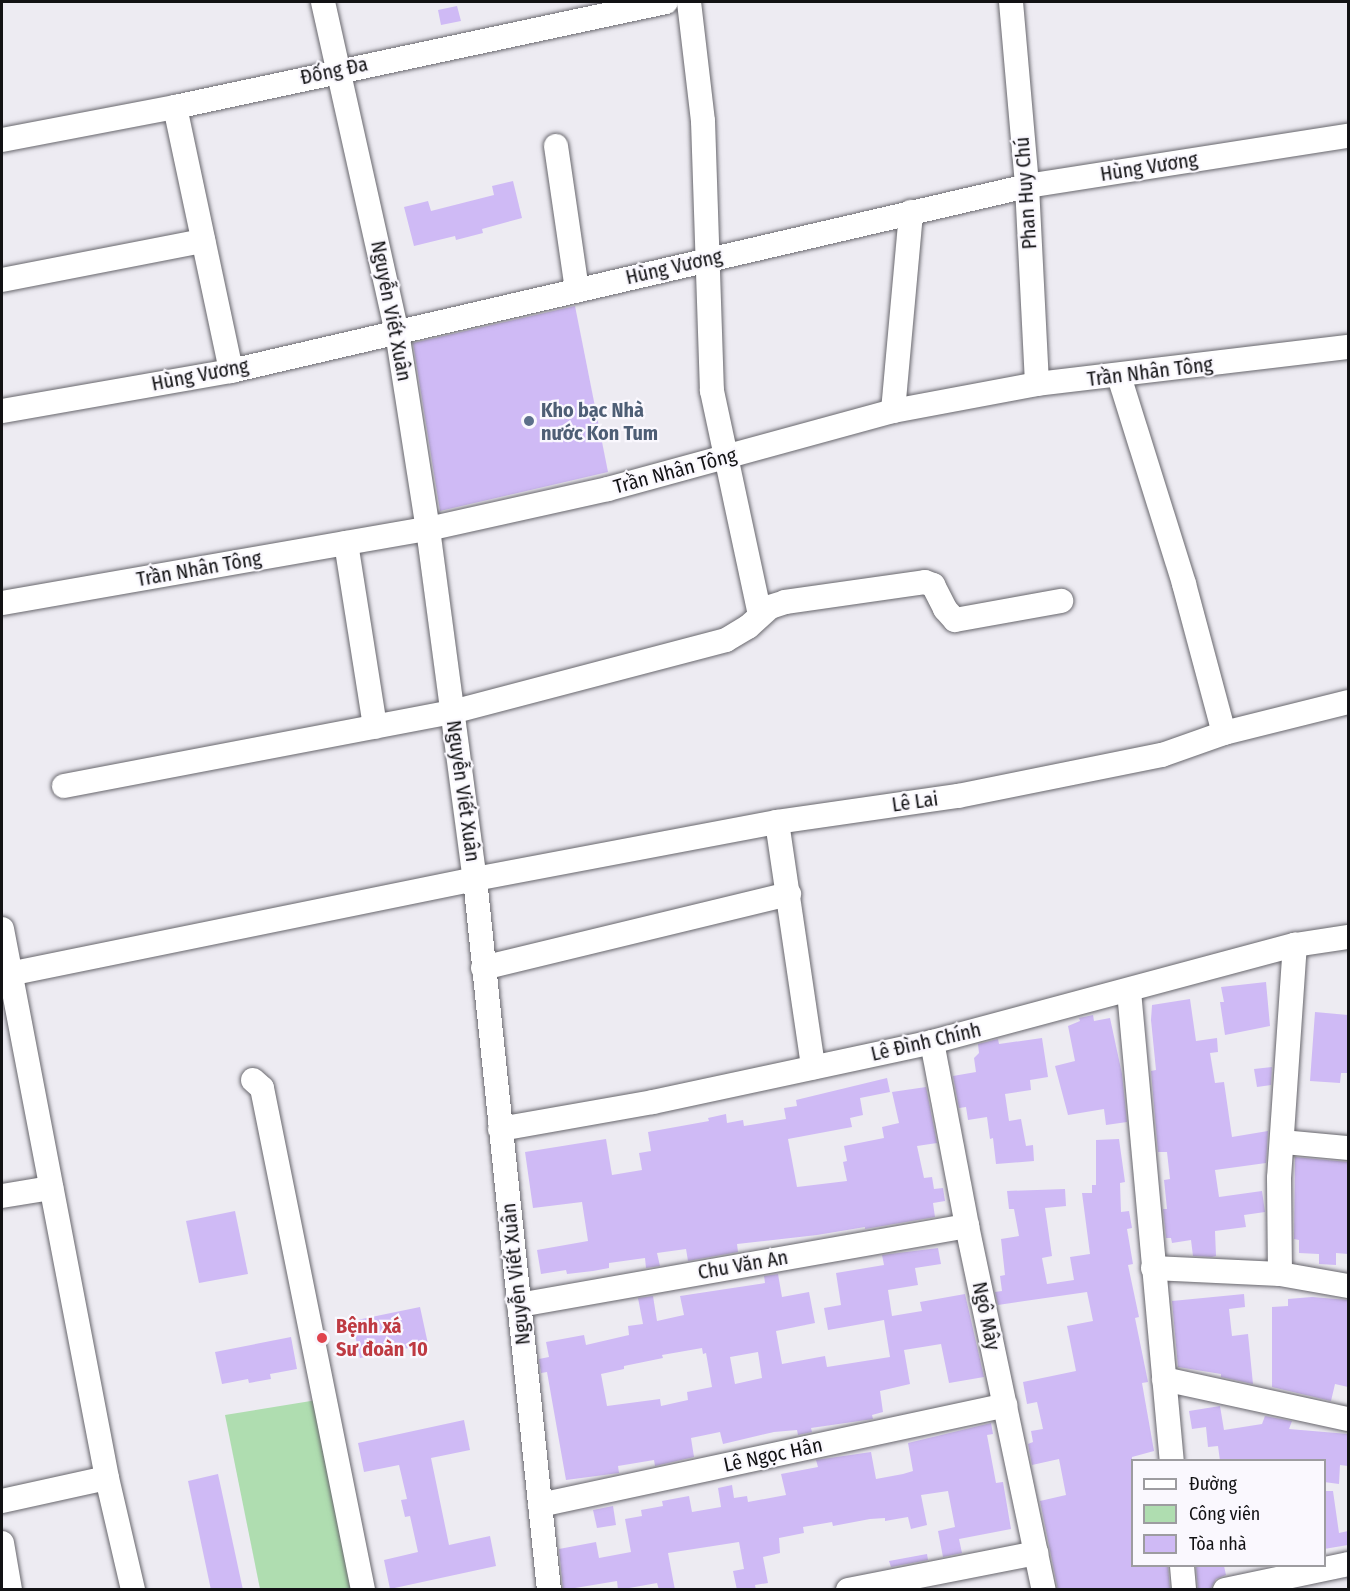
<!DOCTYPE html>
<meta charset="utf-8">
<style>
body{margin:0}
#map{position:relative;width:1350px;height:1591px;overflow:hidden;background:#edebf2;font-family:"Fira Sans Condensed",sans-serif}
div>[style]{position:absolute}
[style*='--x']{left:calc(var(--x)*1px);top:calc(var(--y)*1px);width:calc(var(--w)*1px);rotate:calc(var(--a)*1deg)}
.green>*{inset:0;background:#afddb0}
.building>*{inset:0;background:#cfbaf5}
.roads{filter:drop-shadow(0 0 2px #68676d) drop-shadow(0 0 2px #68676d)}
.minor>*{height:24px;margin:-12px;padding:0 12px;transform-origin:12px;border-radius:12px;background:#fff}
.dots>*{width:16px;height:16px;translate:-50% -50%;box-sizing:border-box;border:3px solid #faf8fe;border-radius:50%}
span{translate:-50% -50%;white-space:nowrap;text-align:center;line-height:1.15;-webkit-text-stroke:4.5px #faf8fe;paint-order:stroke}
.street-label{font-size:20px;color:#121214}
.service-label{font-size:20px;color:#4e5e75;font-weight:700}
.left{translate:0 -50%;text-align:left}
.health-label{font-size:20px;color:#be3a42;font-weight:700}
.frame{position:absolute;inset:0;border:3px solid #121214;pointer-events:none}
.legend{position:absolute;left:1131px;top:1459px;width:195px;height:108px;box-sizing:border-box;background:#faf8fe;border:2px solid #9d9ca0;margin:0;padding:8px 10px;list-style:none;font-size:18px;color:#121214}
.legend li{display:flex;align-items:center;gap:12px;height:30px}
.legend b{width:30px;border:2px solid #9d9ca0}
</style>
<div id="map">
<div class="green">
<i style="clip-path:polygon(317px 1400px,355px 1589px,260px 1589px,225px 1415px)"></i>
</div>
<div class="building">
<i style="clip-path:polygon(457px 6px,461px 21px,441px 25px,438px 10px)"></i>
<i style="clip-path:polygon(513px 181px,522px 218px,482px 229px,483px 233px,456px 240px,455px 236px,414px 246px,404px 207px,428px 201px,431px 211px,494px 195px,492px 186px)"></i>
<i style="clip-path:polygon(575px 306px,608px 472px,440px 511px,413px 343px)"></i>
<i style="clip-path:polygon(1266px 982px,1270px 1026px,1225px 1035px,1220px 1002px,1224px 1002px,1221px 987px)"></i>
<i style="clip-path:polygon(1190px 999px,1196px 1041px,1217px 1038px,1218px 1052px,1210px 1053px,1215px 1083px,1224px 1082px,1232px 1137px,1268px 1131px,1266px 1163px,1215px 1170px,1219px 1197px,1262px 1191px,1265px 1212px,1244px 1215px,1246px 1227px,1215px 1231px,1216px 1256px,1212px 1257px,1193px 1256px,1191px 1240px,1172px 1243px,1171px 1238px,1166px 1238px,1163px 1209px,1167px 1209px,1164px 1180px,1170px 1179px,1167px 1152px,1158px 1152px,1151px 1071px,1156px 1070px,1151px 1020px,1152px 1005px)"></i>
<i style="clip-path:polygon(1315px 1012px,1348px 1015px,1348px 1073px,1341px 1073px,1340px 1083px,1310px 1081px)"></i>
<i style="clip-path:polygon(1093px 1015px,1094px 1021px,1110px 1018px,1122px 1074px,1127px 1122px,1106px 1125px,1104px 1109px,1068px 1115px,1055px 1066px,1075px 1061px,1068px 1026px,1080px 1021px,1079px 1018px)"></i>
<i style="clip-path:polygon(1042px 1038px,1048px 1077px,1030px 1080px,1031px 1090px,1005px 1094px,1009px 1121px,1021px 1119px,1026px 1146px,1033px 1145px,1034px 1161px,996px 1164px,993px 1138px,990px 1139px,987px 1117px,968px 1120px,966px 1107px,959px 1108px,953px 1076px,976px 1072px,974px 1058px,979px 1053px,978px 1044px,998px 1039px,999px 1044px)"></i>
<i style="clip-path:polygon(1272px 1067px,1271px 1085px,1257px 1087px,1254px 1069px)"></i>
<i style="clip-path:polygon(887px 1078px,890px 1092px,860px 1098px,863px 1115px,850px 1118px,852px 1127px,788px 1139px,797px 1187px,847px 1181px,843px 1162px,847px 1161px,844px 1146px,884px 1138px,882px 1127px,899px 1123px,892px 1092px,926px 1087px,937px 1143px,917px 1146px,924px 1178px,932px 1177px,934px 1189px,943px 1188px,945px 1201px,933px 1203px,935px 1217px,865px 1229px,865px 1227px,817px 1235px,737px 1244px,738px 1252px,688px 1261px,686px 1249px,657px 1253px,660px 1266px,646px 1268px,645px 1258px,609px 1263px,609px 1268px,593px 1271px,567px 1274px,566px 1270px,541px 1274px,537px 1250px,588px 1241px,582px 1202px,533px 1208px,525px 1152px,606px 1139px,612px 1175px,642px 1170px,639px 1153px,651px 1151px,648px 1132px,709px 1121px,708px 1118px,726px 1114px,727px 1123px,743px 1120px,744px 1126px,786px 1119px,784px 1108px,797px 1106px,796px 1100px)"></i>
<i style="clip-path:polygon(1119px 1139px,1125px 1182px,1120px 1183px,1121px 1212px,1129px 1211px,1132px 1228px,1127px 1229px,1133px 1264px,1128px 1265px,1139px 1317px,1135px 1318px,1148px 1382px,1142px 1383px,1154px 1451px,1132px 1457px,1132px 1566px,1168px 1566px,1170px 1589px,1058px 1590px,1040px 1501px,1066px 1495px,1059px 1459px,1032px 1465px,1028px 1444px,1033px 1442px,1031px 1431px,1043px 1429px,1037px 1402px,1027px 1404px,1023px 1382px,1076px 1371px,1067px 1326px,1093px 1321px,1087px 1292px,998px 1305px,995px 1292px,1002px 1291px,1000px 1276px,1005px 1275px,1001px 1239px,1019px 1236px,1014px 1209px,1009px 1209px,1007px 1191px,1065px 1189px,1066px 1206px,1045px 1208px,1052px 1256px,1042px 1258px,1047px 1284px,1074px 1280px,1070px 1257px,1090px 1254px,1082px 1193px,1092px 1193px,1092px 1185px,1096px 1185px,1096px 1140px)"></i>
<i style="clip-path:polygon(1295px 1157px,1348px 1162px,1348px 1254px,1336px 1253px,1336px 1265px,1319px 1264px,1319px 1254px,1299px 1253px,1299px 1240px,1294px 1239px)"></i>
<i style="clip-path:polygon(235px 1211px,248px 1274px,199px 1283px,186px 1221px)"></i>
<i style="clip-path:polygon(evenodd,938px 1248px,941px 1264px,915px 1268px,918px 1285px,888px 1290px,892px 1316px,922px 1311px,920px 1302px,965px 1294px,984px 1377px,949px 1383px,941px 1344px,904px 1350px,910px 1384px,880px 1391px,883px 1412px,872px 1415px,873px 1419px,811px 1428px,812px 1432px,798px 1435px,797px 1430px,774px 1432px,723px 1444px,720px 1432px,691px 1438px,694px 1457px,655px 1466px,654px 1460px,618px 1466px,619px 1473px,566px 1480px,547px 1372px,541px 1373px,539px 1359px,549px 1357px,546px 1342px,584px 1335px,586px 1345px,629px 1335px,628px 1326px,643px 1324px,638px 1298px,653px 1296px,657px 1321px,684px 1315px,680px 1296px,765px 1283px,764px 1276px,778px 1274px,782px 1297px,809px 1292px,815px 1323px,776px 1331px,782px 1364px,825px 1356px,827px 1367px,890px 1357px,884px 1320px,828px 1330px,824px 1308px,841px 1305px,836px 1273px,884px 1265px,882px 1255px,938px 1248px,702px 1348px,703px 1354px,706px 1353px,712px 1387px,687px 1392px,688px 1400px,661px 1406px,660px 1399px,607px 1406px,601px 1374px,624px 1369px,624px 1366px,663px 1358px,662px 1355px,702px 1348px,938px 1248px,758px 1352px,762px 1378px,735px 1384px,730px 1357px,758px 1352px)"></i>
<i style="clip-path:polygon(1244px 1294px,1245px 1307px,1229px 1309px,1232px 1336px,1248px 1334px,1253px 1384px,1221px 1377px,1221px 1374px,1178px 1367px,1172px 1301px)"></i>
<i style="clip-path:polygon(1312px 1297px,1348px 1300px,1348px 1387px,1335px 1384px,1331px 1401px,1272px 1387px,1272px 1307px,1288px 1306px,1288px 1299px)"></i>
<i style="clip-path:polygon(420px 1307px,428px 1344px,360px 1358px,352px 1321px)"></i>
<i style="clip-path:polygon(291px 1337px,297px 1369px,270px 1374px,271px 1379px,249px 1383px,248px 1379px,222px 1384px,215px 1352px)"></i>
<i style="clip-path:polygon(1220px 1406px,1224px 1430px,1262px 1424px,1265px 1416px,1292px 1421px,1289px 1429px,1348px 1434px,1348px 1466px,1340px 1465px,1339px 1484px,1324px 1482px,1324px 1461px,1220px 1461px,1218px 1446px,1208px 1447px,1206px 1427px,1192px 1429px,1189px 1411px)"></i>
<i style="clip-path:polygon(464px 1420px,470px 1450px,431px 1458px,449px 1545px,490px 1536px,496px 1566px,390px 1589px,384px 1560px,418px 1552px,410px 1516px,405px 1517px,401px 1500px,407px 1499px,399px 1465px,364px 1472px,358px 1443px)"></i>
<i style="clip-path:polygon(991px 1423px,993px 1434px,987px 1435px,996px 1483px,1003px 1482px,1011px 1529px,959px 1539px,962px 1553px,943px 1557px,938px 1531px,955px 1527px,948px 1491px,921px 1495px,927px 1525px,911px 1529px,908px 1517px,885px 1521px,885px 1518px,870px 1519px,833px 1526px,832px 1522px,803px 1527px,804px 1533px,779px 1538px,780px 1553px,763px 1557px,768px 1583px,755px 1585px,756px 1590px,737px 1590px,733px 1571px,744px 1569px,739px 1542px,668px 1553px,675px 1590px,659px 1590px,657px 1583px,618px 1590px,617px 1581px,563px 1590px,559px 1549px,596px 1542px,599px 1558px,631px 1552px,625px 1519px,642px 1516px,641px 1510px,663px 1506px,662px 1501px,689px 1496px,692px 1512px,721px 1507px,718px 1488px,732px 1485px,734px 1498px,747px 1496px,748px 1502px,786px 1495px,781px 1474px,818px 1467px,816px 1460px,871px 1452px,876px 1479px,903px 1474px,913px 1471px,908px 1443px)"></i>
<i style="clip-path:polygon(218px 1474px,243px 1590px,211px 1590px,188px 1481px)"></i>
<i style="clip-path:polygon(1324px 1491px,1333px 1491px,1339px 1533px,1348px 1531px,1348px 1545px,1324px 1549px)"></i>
<i style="clip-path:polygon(613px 1506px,616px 1525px,597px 1528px,593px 1510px)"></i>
<i style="clip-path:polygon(927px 1554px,928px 1560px,891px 1567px,889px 1561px)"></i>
<i style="clip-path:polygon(1196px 1566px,1224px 1566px,1226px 1575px,1216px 1579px,1211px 1588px,1198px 1590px)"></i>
</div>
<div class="roads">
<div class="minor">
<i style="--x:323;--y:2;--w:338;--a:77.4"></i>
<i style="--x:397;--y:332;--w:199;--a:81.1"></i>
<i style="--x:428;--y:529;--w:353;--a:82.4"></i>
<i style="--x:475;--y:879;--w:715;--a:84.06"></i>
<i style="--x:689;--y:2;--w:120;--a:83.3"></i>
<i style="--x:703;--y:121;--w:270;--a:88.1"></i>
<i style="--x:712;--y:391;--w:228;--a:77.9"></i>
<i style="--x:1011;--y:2;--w:185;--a:85"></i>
<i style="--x:1027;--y:186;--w:198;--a:87.1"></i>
<i style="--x:175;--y:107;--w:270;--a:78"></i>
<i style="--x:2;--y:140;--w:176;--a:-10.8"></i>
<i style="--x:175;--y:107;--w:502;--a:-12.07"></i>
<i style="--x:556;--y:146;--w:146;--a:81.7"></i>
<i style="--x:2;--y:280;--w:205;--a:-11"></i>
<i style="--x:1119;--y:376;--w:218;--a:72.6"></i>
<i style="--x:1184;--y:584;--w:154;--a:75"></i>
<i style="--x:2;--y:411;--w:232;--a:-9.9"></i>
<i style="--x:231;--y:371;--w:817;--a:-13.08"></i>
<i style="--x:1027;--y:186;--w:325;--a:-8.9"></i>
<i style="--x:893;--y:411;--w:200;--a:-84.8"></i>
<i style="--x:346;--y:543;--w:186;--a:81"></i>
<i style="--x:2;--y:603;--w:432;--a:-9.9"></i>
<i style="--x:428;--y:529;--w:184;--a:-12.5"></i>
<i style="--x:608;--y:489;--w:295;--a:-15.3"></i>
<i style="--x:893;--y:411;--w:147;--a:-10.6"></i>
<i style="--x:1037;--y:384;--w:313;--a:-6.8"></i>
<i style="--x:64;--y:786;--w:395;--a:-10.8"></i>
<i style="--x:452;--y:712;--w:283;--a:-14.7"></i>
<i style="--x:726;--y:640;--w:26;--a:-31"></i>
<i style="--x:748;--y:627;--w:30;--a:-42"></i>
<i style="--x:770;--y:607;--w:16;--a:-18"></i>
<i style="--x:785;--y:602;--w:141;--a:-8.1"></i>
<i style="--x:925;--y:582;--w:9;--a:21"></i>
<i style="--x:933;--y:585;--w:27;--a:63"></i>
<i style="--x:945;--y:609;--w:15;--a:48"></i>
<i style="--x:955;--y:620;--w:108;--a:-10.2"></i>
<i style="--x:777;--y:822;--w:248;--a:81.6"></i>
<i style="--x:2;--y:929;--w:559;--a:79.17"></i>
<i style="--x:107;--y:1478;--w:115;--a:76.9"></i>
<i style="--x:483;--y:968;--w:315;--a:-13.6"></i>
<i style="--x:9;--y:974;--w:476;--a:-11.5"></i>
<i style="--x:475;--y:879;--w:307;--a:-10.7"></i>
<i style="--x:777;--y:822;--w:183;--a:-8.2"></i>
<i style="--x:958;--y:796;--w:208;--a:-11.4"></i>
<i style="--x:1162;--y:755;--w:66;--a:-19.5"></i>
<i style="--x:1224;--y:733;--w:128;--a:-14"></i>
<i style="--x:1129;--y:991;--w:471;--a:84.8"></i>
<i style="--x:932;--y:1042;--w:187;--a:79.2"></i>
<i style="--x:967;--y:1226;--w:372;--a:78.1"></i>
<i style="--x:253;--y:1080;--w:12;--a:42"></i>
<i style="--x:262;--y:1088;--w:512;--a:78.62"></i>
<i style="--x:500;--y:1129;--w:155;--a:-10"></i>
<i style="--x:653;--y:1102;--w:285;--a:-12.1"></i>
<i style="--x:932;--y:1042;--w:376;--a:-15"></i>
<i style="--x:1295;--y:945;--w:54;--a:-8.6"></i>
<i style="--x:1283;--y:1142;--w:65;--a:5.3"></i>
<i style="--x:2;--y:1196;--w:50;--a:-9.3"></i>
<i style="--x:1153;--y:1268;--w:127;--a:2.7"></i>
<i style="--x:1280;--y:1274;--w:69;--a:10"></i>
<i style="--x:1280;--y:1274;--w:96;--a:-90.6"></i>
<i style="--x:1279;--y:1178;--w:234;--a:-86.1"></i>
<i style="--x:519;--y:1305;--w:455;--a:-10"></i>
<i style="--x:1164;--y:1379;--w:188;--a:12.3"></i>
<i style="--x:2;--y:1501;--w:107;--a:-12.4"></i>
<i style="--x:540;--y:1505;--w:476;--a:-12.1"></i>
<i style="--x:2;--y:1543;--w:48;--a:80.3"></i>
<i style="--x:1182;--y:1566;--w:24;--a:85"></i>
<i style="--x:848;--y:1590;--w:192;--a:-11.1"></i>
<i style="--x:1225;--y:1590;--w:126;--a:-11.9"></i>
</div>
</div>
<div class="dots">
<i style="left:529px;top:421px;background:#5c6f8a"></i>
<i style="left:322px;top:1338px;background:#e0444e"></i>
</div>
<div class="street-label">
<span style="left:334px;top:71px;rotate:-12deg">Đống Đa</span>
<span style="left:1149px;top:167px;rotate:-9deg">Hùng Vương</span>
<span style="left:1026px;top:193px;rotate:-94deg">Phan Huy Chú</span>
<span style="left:674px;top:267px;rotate:-13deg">Hùng Vương</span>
<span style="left:391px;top:311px;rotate:79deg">Nguyễn Viết Xuân</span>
<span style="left:1150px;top:372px;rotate:-7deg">Trần Nhân Tông</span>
<span style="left:200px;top:375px;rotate:-11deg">Hùng Vương</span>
<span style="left:675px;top:471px;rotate:-15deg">Trần Nhân Tông</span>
<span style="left:199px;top:569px;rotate:-10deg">Trần Nhân Tông</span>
<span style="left:463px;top:791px;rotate:82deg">Nguyễn Viết Xuân</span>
<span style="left:915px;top:802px;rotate:-8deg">Lê Lai</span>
<span style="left:926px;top:1042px;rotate:-13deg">Lê Đình Chính</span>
<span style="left:743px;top:1265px;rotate:-10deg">Chu Văn An</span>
<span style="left:516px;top:1274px;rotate:-96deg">Nguyễn Viết Xuân</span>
<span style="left:986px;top:1316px;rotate:78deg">Ngô Mây</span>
<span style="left:773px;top:1455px;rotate:-12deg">Lê Ngọc Hân</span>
</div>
<div class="service-label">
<span class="left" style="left:541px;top:422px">Kho bạc Nhà<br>nước Kon Tum</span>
</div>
<div class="health-label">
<span class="left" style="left:336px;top:1338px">Bệnh xá<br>Sư đoàn 10</span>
</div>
<div class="frame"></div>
<ul class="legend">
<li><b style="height:8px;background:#fff"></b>Đường</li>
<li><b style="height:16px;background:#afddb0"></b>Công viên</li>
<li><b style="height:16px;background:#cfbaf5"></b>Tòa nhà</li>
</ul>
</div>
